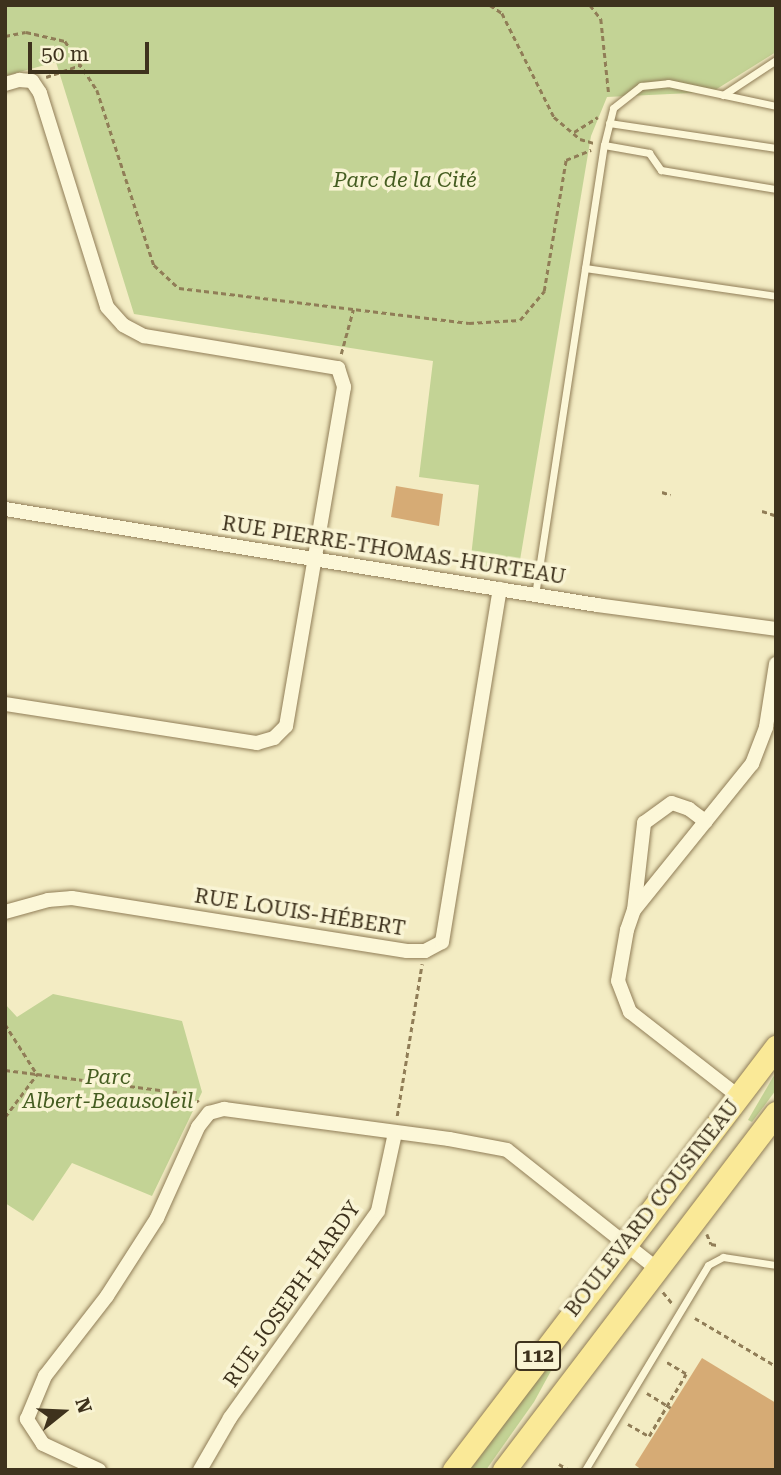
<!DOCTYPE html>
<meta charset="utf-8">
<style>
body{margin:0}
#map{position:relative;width:781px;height:1475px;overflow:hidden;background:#f3ecc3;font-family:"Roboto Serif",serif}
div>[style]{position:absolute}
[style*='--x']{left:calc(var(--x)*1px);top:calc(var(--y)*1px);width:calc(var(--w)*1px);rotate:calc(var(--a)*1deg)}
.green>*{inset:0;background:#c3d395}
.building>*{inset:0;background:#d6ab75}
.path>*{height:2.5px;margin-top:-1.25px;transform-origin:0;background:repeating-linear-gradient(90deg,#907d57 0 5px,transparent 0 8.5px)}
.roads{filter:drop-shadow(0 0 2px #907d57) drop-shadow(0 0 2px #907d57)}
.service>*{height:7px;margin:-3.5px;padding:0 3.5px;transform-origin:3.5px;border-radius:3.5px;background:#fcf7d8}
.minor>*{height:14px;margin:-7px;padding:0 7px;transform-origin:7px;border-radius:7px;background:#fcf7d8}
.primary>*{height:23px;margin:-11.5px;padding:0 11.5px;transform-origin:11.5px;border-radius:11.5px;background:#fae997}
span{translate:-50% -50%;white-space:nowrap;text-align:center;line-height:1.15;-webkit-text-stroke:7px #f9f4d4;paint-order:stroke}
.shield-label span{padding:2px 5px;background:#f9f4d4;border:2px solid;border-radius:5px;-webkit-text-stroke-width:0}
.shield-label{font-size:19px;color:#3e321d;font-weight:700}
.park-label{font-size:21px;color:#455d21;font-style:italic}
.street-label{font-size:21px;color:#3e321d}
.frame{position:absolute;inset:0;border:7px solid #3e321d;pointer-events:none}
.north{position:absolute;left:28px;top:1377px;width:70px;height:70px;-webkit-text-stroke:5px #f9f4d4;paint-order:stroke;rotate:72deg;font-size:19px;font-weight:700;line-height:28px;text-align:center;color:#3e321d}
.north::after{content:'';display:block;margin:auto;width:24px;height:32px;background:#3e321d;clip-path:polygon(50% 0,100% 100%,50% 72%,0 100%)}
.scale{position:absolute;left:28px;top:42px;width:121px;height:32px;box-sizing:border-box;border:4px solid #3e321d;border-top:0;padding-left:9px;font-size:21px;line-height:24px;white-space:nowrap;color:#3e321d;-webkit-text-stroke:5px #f9f4d4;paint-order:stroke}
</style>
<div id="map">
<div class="green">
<i style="clip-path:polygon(5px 5px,776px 5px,776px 52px,712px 92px,607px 97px,591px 136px,518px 572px,470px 566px,479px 485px,419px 477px,433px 361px,134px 314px,56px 62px,5px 76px)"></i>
<i style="clip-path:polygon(53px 994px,182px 1021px,202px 1092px,152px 1196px,72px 1163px,33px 1221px,5px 1203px,5px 1004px,17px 1017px)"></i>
<i style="clip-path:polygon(776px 1072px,776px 1090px,752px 1122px,748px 1120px)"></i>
<i style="clip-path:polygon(555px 1356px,558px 1358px,534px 1402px,486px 1470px,470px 1470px)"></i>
</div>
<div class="building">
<i style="clip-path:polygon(396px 486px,443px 494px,439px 526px,391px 517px)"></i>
<i style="clip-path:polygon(702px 1358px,776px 1403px,776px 1470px,642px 1470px,635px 1465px)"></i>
</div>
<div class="path">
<i style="--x:490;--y:5;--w:14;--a:34"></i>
<i style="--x:502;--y:13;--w:116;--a:63.4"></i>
<i style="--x:554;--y:117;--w:34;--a:40"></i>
<i style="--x:580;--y:139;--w:15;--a:16"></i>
<i style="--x:590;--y:5;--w:18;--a:52"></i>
<i style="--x:601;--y:19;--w:76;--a:84"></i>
<i style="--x:5;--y:36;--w:21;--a:-11"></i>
<i style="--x:26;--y:32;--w:40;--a:13"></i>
<i style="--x:65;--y:41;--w:59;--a:56.9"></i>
<i style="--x:97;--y:90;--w:184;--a:72"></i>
<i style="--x:154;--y:265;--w:34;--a:43"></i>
<i style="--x:179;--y:288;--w:292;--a:6.9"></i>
<i style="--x:469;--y:323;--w:51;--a:-3.4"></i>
<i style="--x:520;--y:320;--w:38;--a:-50"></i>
<i style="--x:544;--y:291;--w:133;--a:-80.5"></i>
<i style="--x:566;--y:160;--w:27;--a:-22"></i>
<i style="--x:46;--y:77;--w:37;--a:-19"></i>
<i style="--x:574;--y:132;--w:28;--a:-32"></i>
<i style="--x:341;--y:354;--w:46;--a:-74.7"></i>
<i style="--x:662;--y:492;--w:9;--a:18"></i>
<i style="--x:762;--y:511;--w:13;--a:18"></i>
<i style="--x:5;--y:1024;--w:59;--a:57.4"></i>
<i style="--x:5;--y:1070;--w:32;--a:7"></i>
<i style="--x:397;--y:1116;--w:154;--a:-80.7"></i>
<i style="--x:5;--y:1117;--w:54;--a:-53.3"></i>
<i style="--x:37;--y:1074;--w:155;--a:7.4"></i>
<i style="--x:191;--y:1094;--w:11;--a:45"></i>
<i style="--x:707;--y:1234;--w:11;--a:68"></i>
<i style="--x:711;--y:1244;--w:6;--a:9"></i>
<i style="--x:663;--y:1292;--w:14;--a:51"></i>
<i style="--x:695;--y:1318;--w:94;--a:30.7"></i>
<i style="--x:647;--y:1393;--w:28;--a:32"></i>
<i style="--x:628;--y:1424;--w:24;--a:30"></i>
<i style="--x:649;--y:1436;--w:72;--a:-59.2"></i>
<i style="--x:686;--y:1374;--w:23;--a:-149"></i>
<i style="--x:559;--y:1464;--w:12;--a:31"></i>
</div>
<div class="roads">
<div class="service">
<i style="--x:723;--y:95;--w:64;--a:-33.4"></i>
<i style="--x:609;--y:123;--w:169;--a:8.5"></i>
<i style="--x:604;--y:145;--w:46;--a:10.1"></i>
<i style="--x:649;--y:153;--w:21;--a:55"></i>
<i style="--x:661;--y:170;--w:117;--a:9.4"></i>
<i style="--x:585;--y:268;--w:193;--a:8.3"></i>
<i style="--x:535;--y:595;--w:455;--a:-81.3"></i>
<i style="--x:604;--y:145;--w:38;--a:-76"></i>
<i style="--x:613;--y:108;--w:36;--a:-38"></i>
<i style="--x:641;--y:86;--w:27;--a:-6"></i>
<i style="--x:668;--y:83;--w:110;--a:12"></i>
<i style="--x:585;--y:1470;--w:239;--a:-59"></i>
<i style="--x:708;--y:1265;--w:17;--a:-28"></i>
<i style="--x:723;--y:1257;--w:54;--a:8.6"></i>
</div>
<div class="minor">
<i style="--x:5;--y:84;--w:15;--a:-16"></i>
<i style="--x:19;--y:80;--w:13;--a:4"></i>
<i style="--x:32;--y:81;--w:14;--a:56"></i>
<i style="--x:40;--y:93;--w:224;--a:72.6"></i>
<i style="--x:107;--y:307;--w:24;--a:48"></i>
<i style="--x:123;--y:325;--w:24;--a:28"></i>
<i style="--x:144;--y:336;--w:197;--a:9.4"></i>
<i style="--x:338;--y:368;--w:20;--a:72"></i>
<i style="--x:344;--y:387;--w:344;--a:99.7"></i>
<i style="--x:286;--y:726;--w:17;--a:135"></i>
<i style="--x:274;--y:738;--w:18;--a:164"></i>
<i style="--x:257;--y:743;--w:255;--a:-171.2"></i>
<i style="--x:5;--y:509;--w:600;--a:9.21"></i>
<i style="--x:597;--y:605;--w:181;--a:7.6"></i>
<i style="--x:634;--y:910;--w:88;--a:-83.4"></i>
<i style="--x:644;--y:823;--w:34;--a:-36"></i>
<i style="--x:672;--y:803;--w:18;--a:19"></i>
<i style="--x:689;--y:809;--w:21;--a:37"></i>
<i style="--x:5;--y:912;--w:45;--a:-15.6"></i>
<i style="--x:48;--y:900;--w:24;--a:-5"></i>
<i style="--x:72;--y:898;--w:339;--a:9"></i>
<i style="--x:407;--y:951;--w:18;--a:0"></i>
<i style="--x:425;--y:951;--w:19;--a:-28"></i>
<i style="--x:442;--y:942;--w:358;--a:-80.7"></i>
<i style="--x:738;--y:1096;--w:137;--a:-142.1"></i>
<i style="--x:630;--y:1012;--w:33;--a:-111"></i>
<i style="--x:618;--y:981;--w:52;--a:-80"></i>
<i style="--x:627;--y:930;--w:21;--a:-71"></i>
<i style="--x:634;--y:910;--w:188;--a:-51.1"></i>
<i style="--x:752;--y:764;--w:40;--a:-69"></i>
<i style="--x:766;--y:727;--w:64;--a:-81"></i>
<i style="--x:99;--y:1470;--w:62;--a:-155.1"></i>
<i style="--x:43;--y:1444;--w:30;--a:-123"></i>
<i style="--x:27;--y:1419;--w:47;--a:-67.3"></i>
<i style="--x:45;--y:1376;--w:101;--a:-52.2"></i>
<i style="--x:107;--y:1296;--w:93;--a:-57.3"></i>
<i style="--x:157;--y:1218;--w:100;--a:-65.7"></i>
<i style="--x:198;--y:1127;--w:18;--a:-52"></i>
<i style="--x:209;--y:1113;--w:16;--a:-15"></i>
<i style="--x:224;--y:1109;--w:227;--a:7.6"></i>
<i style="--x:449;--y:1139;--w:59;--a:10.7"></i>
<i style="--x:507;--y:1150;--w:190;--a:38.4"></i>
<i style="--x:200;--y:1470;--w:60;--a:-60"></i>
<i style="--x:230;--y:1418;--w:254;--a:-54.4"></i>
<i style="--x:378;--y:1211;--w:80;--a:-77.7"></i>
</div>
<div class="primary">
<i style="--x:454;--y:1470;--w:532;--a:-52.72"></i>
<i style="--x:504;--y:1470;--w:449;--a:-52.7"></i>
</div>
</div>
<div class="shield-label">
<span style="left:538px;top:1356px">112</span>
</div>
<div class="park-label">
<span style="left:405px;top:180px">Parc de la Cité</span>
<span style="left:108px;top:1089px">Parc<br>Albert-Beausoleil</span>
</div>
<div class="street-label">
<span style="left:394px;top:550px;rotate:9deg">RUE PIERRE-THOMAS-HURTEAU</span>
<span style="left:300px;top:912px;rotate:9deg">RUE LOUIS-HÉBERT</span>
<span style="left:652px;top:1208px;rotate:-52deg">BOULEVARD COUSINEAU</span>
<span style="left:292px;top:1294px;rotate:-55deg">RUE JOSEPH-HARDY</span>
</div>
<div class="frame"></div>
<div class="north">N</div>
<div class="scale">50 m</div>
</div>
